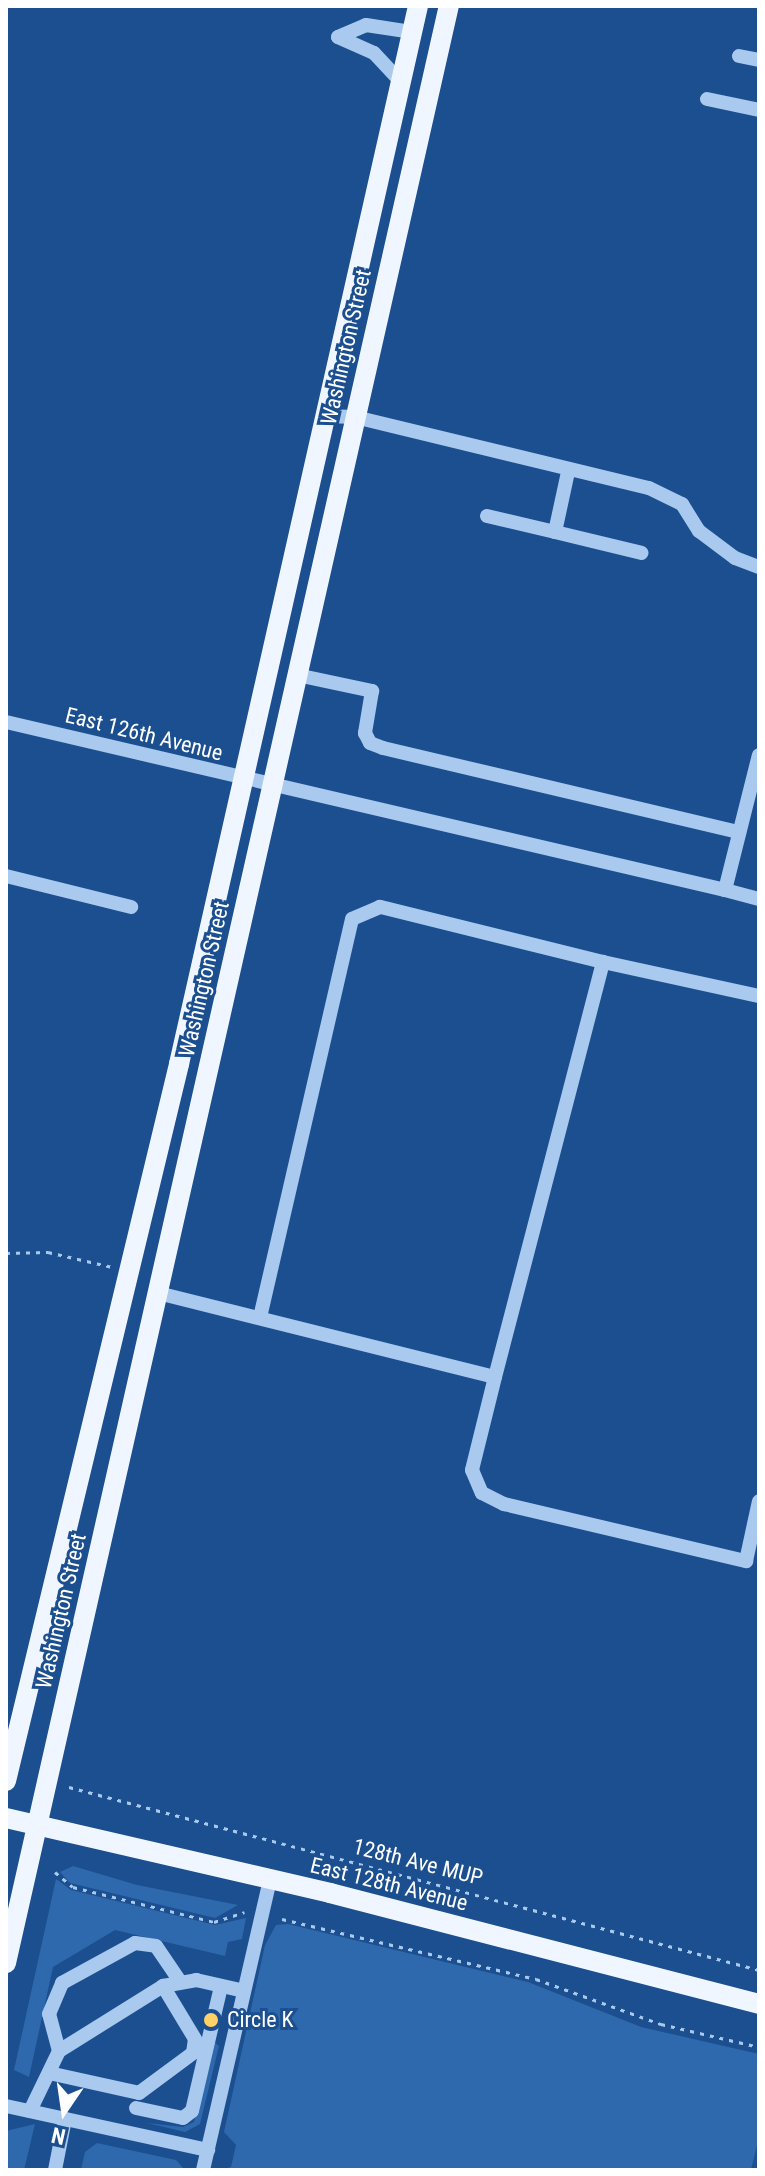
<!DOCTYPE html>
<style>
body{margin:0}
#map{position:relative;width:765px;height:2176px;overflow:hidden;background:#1b4f8f;font-family:"Roboto Condensed",sans-serif}
div>[style]{position:absolute}
[style*='--x']{left:calc(var(--x)*1px);top:calc(var(--y)*1px);width:calc(var(--w)*1px);rotate:calc(var(--a)*1deg)}
.green>*{inset:0;background:#2e69ad}
.path>*{height:3px;margin-top:-1.5px;transform-origin:0;background:repeating-linear-gradient(90deg,#a9c9ee 0 4px,transparent 0 10px)}
.minor>*{height:14px;margin:-7px;padding:0 7px;transform-origin:7px;border-radius:7px;background:#a9c9ee}
.major>*{height:20px;margin:-10px;padding:0 10px;transform-origin:10px;border-radius:10px;background:#f0f6ff}
.dots>*{width:22px;height:22px;translate:-50% -50%;box-sizing:border-box;border:4px solid #1b4f8f;border-radius:50%}
span{translate:-50% -50%;white-space:nowrap;text-align:center;line-height:1.15;-webkit-text-stroke:6px #1b4f8f;paint-order:stroke}
.street-label{font-size:22px;color:#fff}
.poi-label{font-size:22px;color:#fff}
.left{translate:0 -50%;text-align:left}
.frame{position:absolute;inset:0;border:8px solid #fff;pointer-events:none}
.north{position:absolute;left:24px;top:2072px;width:80px;height:80px;-webkit-text-stroke:6px #1b4f8f;paint-order:stroke;rotate:193deg;font-size:22px;font-weight:700;line-height:32px;text-align:center;color:#fff}
.north::after{content:'';display:block;margin:auto;width:28px;height:36px;background:#fff;clip-path:polygon(50% 0,100% 100%,50% 72%,0 100%)}
</style>
<div id="map">
<div class="green">
<i style="clip-path:polygon(73px 1866px,137px 1885px,238px 1905px,215px 1918px,70px 1883px,60px 1872px)"></i>
<i style="clip-path:polygon(56px 1879px,71px 1890px,215px 1925px,246px 1918px,242px 1939px,228px 1942px,225px 1956px,115px 1930px,53px 1967px,29px 2077px,14px 2070px)"></i>
<i style="clip-path:polygon(288px 1924px,528px 1982px,641px 2027px,759px 2054px,759px 2137px,751px 2170px,220px 2170px,231px 2167px,236px 2145px,224px 2132px,265px 1945px,276px 1925px)"></i>
<i style="clip-path:polygon(213px 2041px,219px 2046px,200px 2124px,185px 2132px,147px 2123px,183px 2127px,194px 2122px)"></i>
<i style="clip-path:polygon(35px 2124px,24px 2170px,6px 2170px,6px 2131px)"></i>
<i style="clip-path:polygon(97px 2143px,176px 2160px,185px 2170px,81px 2170px,85px 2152px)"></i>
</div>
<div class="path">
<i style="--x:6;--y:1253;--w:42;--a:-1.4"></i>
<i style="--x:48;--y:1252;--w:66;--a:13.2"></i>
<i style="--x:69;--y:1787;--w:714;--a:14.85"></i>
<i style="--x:55;--y:1872;--w:23;--a:40"></i>
<i style="--x:73;--y:1887;--w:145;--a:13.9"></i>
<i style="--x:214;--y:1922;--w:32;--a:-18"></i>
<i style="--x:282;--y:1919;--w:261;--a:13.3"></i>
<i style="--x:536;--y:1979;--w:133;--a:19.8"></i>
<i style="--x:661;--y:2024;--w:101;--a:13.2"></i>
</div>
<div class="minor">
<i style="--x:338;--y:37;--w:39;--a:24"></i>
<i style="--x:374;--y:53;--w:40;--a:47"></i>
<i style="--x:338;--y:37;--w:30;--a:-23"></i>
<i style="--x:366;--y:25;--w:47;--a:8.7"></i>
<i style="--x:739;--y:56;--w:20;--a:11"></i>
<i style="--x:707;--y:99;--w:53;--a:11.9"></i>
<i style="--x:325;--y:416;--w:30;--a:2"></i>
<i style="--x:355;--y:417;--w:302;--a:13.6"></i>
<i style="--x:649;--y:488;--w:37;--a:26"></i>
<i style="--x:682;--y:504;--w:32;--a:58"></i>
<i style="--x:699;--y:531;--w:45;--a:36.9"></i>
<i style="--x:735;--y:558;--w:26;--a:21"></i>
<i style="--x:487;--y:516;--w:70;--a:13.2"></i>
<i style="--x:555;--y:532;--w:61;--a:-77.8"></i>
<i style="--x:555;--y:532;--w:89;--a:13.6"></i>
<i style="--x:297;--y:675;--w:77;--a:12"></i>
<i style="--x:372;--y:691;--w:43;--a:99.5"></i>
<i style="--x:365;--y:733;--w:11;--a:63"></i>
<i style="--x:370;--y:743;--w:14;--a:21"></i>
<i style="--x:383;--y:748;--w:366;--a:13.3"></i>
<i style="--x:6;--y:722;--w:738;--a:13.15"></i>
<i style="--x:725;--y:890;--w:139;--a:-75.9"></i>
<i style="--x:6;--y:876;--w:129;--a:13.9"></i>
<i style="--x:725;--y:890;--w:35;--a:15"></i>
<i style="--x:603;--y:962;--w:160;--a:12.3"></i>
<i style="--x:158;--y:1293;--w:347;--a:14"></i>
<i style="--x:495;--y:1377;--w:429;--a:-75.4"></i>
<i style="--x:603;--y:962;--w:230;--a:-166.1"></i>
<i style="--x:380;--y:907;--w:30;--a:157"></i>
<i style="--x:352;--y:919;--w:409;--a:103"></i>
<i style="--x:495;--y:1377;--w:96;--a:103.9"></i>
<i style="--x:472;--y:1470;--w:25;--a:67"></i>
<i style="--x:482;--y:1493;--w:25;--a:27"></i>
<i style="--x:504;--y:1504;--w:249;--a:13.3"></i>
<i style="--x:746;--y:1561;--w:61;--a:-77.8"></i>
<i style="--x:59;--y:2051;--w:38;--a:-105"></i>
<i style="--x:49;--y:2014;--w:34;--a:-67"></i>
<i style="--x:62;--y:1983;--w:83;--a:-28.7"></i>
<i style="--x:135;--y:1943;--w:21;--a:8"></i>
<i style="--x:156;--y:1946;--w:41;--a:55.9"></i>
<i style="--x:49;--y:2073;--w:92;--a:12.5"></i>
<i style="--x:139;--y:2093;--w:67;--a:-36.5"></i>
<i style="--x:193;--y:2053;--w:14;--a:-82"></i>
<i style="--x:195;--y:2039;--w:62;--a:-121.1"></i>
<i style="--x:6;--y:2106;--w:207;--a:12.3"></i>
<i style="--x:136;--y:2108;--w:48;--a:12"></i>
<i style="--x:183;--y:2118;--w:11;--a:-38"></i>
<i style="--x:192;--y:2111;--w:128;--a:-76.9"></i>
<i style="--x:30;--y:2111;--w:67;--a:-64.2"></i>
<i style="--x:59;--y:2051;--w:123;--a:-32"></i>
<i style="--x:163;--y:1986;--w:34;--a:-10"></i>
<i style="--x:196;--y:1980;--w:49;--a:12.9"></i>
<i style="--x:55;--y:2170;--w:52;--a:-78.9"></i>
<i style="--x:203;--y:2170;--w:299;--a:-77"></i>
</div>
<div class="major">
<i style="--x:6;--y:1781;--w:738;--a:-76.43"></i>
<i style="--x:179;--y:1064;--w:1085;--a:-77.27"></i>
<i style="--x:6;--y:1818;--w:333;--a:13"></i>
<i style="--x:330;--y:1893;--w:443;--a:14.5"></i>
<i style="--x:6;--y:1963;--w:2007;--a:-77.25"></i>
</div>
<div class="dots">
<i style="left:211px;top:2020px;background:#ffd166"></i>
</div>
<div class="street-label">
<span style="left:346px;top:347px;rotate:-77deg">Washington Street</span>
<span style="left:144px;top:734px;rotate:14deg">East 126th Avenue</span>
<span style="left:204px;top:979px;rotate:-77deg">Washington Street</span>
<span style="left:61px;top:1611px;rotate:-77deg">Washington Street</span>
<span style="left:418px;top:1862px;rotate:14deg">128th Ave MUP</span>
<span style="left:389px;top:1884px;rotate:14deg">East 128th Avenue</span>
</div>
<div class="poi-label">
<span class="left" style="left:227px;top:2020px">Circle K</span>
</div>
<div class="frame"></div>
<div class="north">N</div>
</div>
